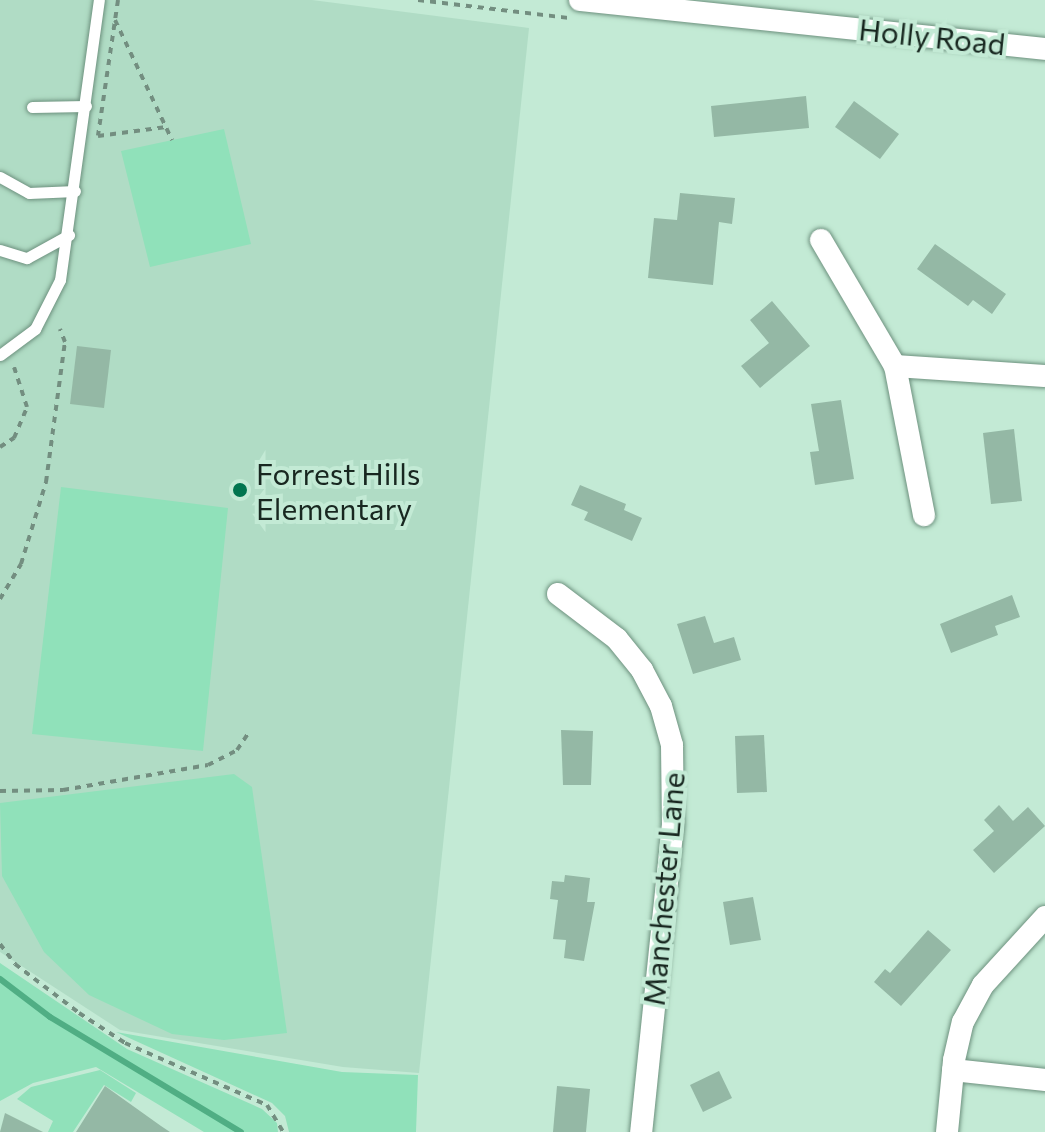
<!DOCTYPE html>
<style>
body{margin:0}
#map{position:relative;width:1045px;height:1132px;overflow:hidden;background:#c3ead5;font-family:Commissioner,sans-serif}
div>[style]{position:absolute}
[style*='--x']{left:calc(var(--x)*1px);top:calc(var(--y)*1px);width:calc(var(--w)*1px);rotate:calc(var(--a)*1deg)}
.built>*{inset:0;background:#b0dcc5}
.green>*{inset:0;background:#90e1ba}
.stream>*{height:6px;margin:-3px;padding:0 3px;transform-origin:3px;border-radius:3px;background:#50ae84}
.building>*{inset:0;background:#94b8a5}
.path>*{height:4px;margin-top:-2px;transform-origin:0;background:repeating-linear-gradient(90deg,#738e80 0 6px,transparent 0 12px)}
.roads{filter:drop-shadow(0 0 2px #6d917e) drop-shadow(0 0 2px #6d917e)}
.lane>*{height:11px;margin:-5.5px;padding:0 5.5px;transform-origin:5.5px;border-radius:5.5px;background:#fff}
.street>*{height:22px;margin:-11px;padding:0 11px;transform-origin:11px;border-radius:11px;background:#fff}
.dots>*{width:22px;height:22px;translate:-50% -50%;box-sizing:border-box;border:4px solid #c3ead5;border-radius:50%}
span{translate:-50% -50%;white-space:nowrap;text-align:center;line-height:1.15;-webkit-text-stroke:8px #c3ead5;paint-order:stroke}
.street-label{font-size:30px;color:#182720}
.poi-label{font-size:30px;color:#182720}
.left{translate:0 -50%;text-align:left}
</style>
<div id="map">
<div class="built">
<i style="clip-path:polygon(0 0,312px 0,529px 28px,419px 1073px,343px 1067px,120px 1030px,0 952px)"></i>
</div>
<div class="green">
<i style="clip-path:polygon(224px 129px,251px 244px,150px 267px,121px 151px)"></i>
<i style="clip-path:polygon(61px 487px,228px 508px,203px 751px,32px 734px)"></i>
<i style="clip-path:polygon(234px 774px,252px 787px,287px 1033px,224px 1040px,172px 1034px,89px 995px,44px 952px,2px 876px,0 803px)"></i>
<i style="clip-path:polygon(0 963px,127px 1049px,262px 1109px,277px 1123px,278px 1132px,204px 1132px,96px 1067px,33px 1083px,0 1101px)"></i>
<i style="clip-path:polygon(116px 1032px,342px 1072px,418px 1075px,416px 1132px,289px 1132px,285px 1116px,272px 1103px)"></i>
<i style="clip-path:polygon(100px 1070px,136px 1093px,131px 1102px,104px 1085px,73px 1132px,48px 1132px,53px 1121px,17px 1099px,31px 1087px)"></i>
</div>
<div class="stream">
<i style="--x:0;--y:979;--w:63;--a:37.2"></i>
<i style="--x:50;--y:1017;--w:223;--a:31.1"></i>
</div>
<div class="building">
<i style="clip-path:polygon(806px 96px,809px 128px,714px 137px,711px 106px)"></i>
<i style="clip-path:polygon(854px 101px,899px 134px,880px 159px,835px 127px)"></i>
<i style="clip-path:polygon(680px 193px,735px 198px,732px 224px,719px 222px,713px 285px,648px 278px,654px 218px,677px 220px)"></i>
<i style="clip-path:polygon(935px 244px,1006px 294px,992px 314px,973px 300px,968px 306px,917px 269px)"></i>
<i style="clip-path:polygon(772px 301px,810px 346px,760px 388px,741px 366px,769px 343px,750px 320px)"></i>
<i style="clip-path:polygon(77px 346px,111px 350px,104px 408px,70px 404px)"></i>
<i style="clip-path:polygon(841px 400px,854px 479px,815px 485px,810px 452px,819px 451px,811px 404px)"></i>
<i style="clip-path:polygon(1014px 429px,1022px 501px,991px 504px,983px 433px)"></i>
<i style="clip-path:polygon(580px 485px,626px 504px,624px 510px,642px 518px,632px 541px,584px 520px,588px 512px,571px 505px)"></i>
<i style="clip-path:polygon(1012px 595px,1020px 617px,995px 626px,998px 635px,951px 653px,940px 624px)"></i>
<i style="clip-path:polygon(705px 616px,714px 643px,734px 637px,741px 660px,693px 674px,677px 624px)"></i>
<i style="clip-path:polygon(561px 730px,593px 731px,591px 785px,563px 785px)"></i>
<i style="clip-path:polygon(764px 735px,767px 792px,737px 793px,735px 736px)"></i>
<i style="clip-path:polygon(999px 805px,1013px 821px,1028px 807px,1045px 826px,994px 873px,973px 850px,994px 831px,984px 820px)"></i>
<i style="clip-path:polygon(565px 875px,590px 878px,587px 902px,595px 902px,584px 961px,564px 958px,566px 940px,553px 939px,558px 900px,550px 899px,552px 881px,564px 882px)"></i>
<i style="clip-path:polygon(753px 897px,761px 940px,730px 945px,723px 902px)"></i>
<i style="clip-path:polygon(928px 930px,951px 950px,901px 1006px,874px 982px,885px 969px,890px 973px)"></i>
<i style="clip-path:polygon(719px 1071px,732px 1098px,703px 1112px,690px 1085px)"></i>
<i style="clip-path:polygon(105px 1086px,161px 1126px,170px 1132px,76px 1132px)"></i>
<i style="clip-path:polygon(557px 1086px,590px 1089px,586px 1132px,553px 1132px)"></i>
<i style="clip-path:polygon(5px 1113px,43px 1132px,0 1132px)"></i>
</div>
<div class="path">
<i style="--x:118;--y:0;--w:137;--a:98.4"></i>
<i style="--x:98;--y:136;--w:69;--a:-7.5"></i>
<i style="--x:418;--y:0;--w:153;--a:6.8"></i>
<i style="--x:115;--y:20;--w:133;--a:64.6"></i>
<i style="--x:0;--y:447;--w:17;--a:-33"></i>
<i style="--x:14;--y:438;--w:34;--a:-67"></i>
<i style="--x:27;--y:407;--w:42;--a:-108"></i>
<i style="--x:0;--y:599;--w:41;--a:-59"></i>
<i style="--x:21;--y:564;--w:86;--a:-73"></i>
<i style="--x:46;--y:482;--w:141;--a:-82.3"></i>
<i style="--x:65;--y:342;--w:14;--a:-111"></i>
<i style="--x:0;--y:791;--w:63;--a:-0.9"></i>
<i style="--x:63;--y:790;--w:147;--a:-9.8"></i>
<i style="--x:208;--y:765;--w:33;--a:-27"></i>
<i style="--x:237;--y:750;--w:23;--a:-56"></i>
<i style="--x:0;--y:944;--w:25;--a:53"></i>
<i style="--x:15;--y:964;--w:81;--a:37.4"></i>
<i style="--x:79;--y:1013;--w:55;--a:33.1"></i>
<i style="--x:125;--y:1043;--w:155;--a:23.6"></i>
<i style="--x:267;--y:1105;--w:31;--a:59"></i>
</div>
<div class="roads">
<div class="lane">
<i style="--x:32;--y:107;--w:54;--a:-1.1"></i>
<i style="--x:0;--y:177;--w:33;--a:29"></i>
<i style="--x:29;--y:193;--w:46;--a:-2.5"></i>
<i style="--x:0;--y:250;--w:28;--a:17"></i>
<i style="--x:27;--y:258;--w:48;--a:-28.7"></i>
<i style="--x:0;--y:355;--w:44;--a:-36.6"></i>
<i style="--x:35;--y:329;--w:55;--a:-63"></i>
<i style="--x:60;--y:280;--w:283;--a:-82.1"></i>
</div>
<div class="street">
<i style="--x:580;--y:0;--w:468;--a:6"></i>
<i style="--x:821;--y:240;--w:146;--a:59.6"></i>
<i style="--x:895;--y:366;--w:152;--a:79"></i>
<i style="--x:895;--y:366;--w:150;--a:3.8"></i>
<i style="--x:558;--y:594;--w:74;--a:37.3"></i>
<i style="--x:617;--y:639;--w:40;--a:51"></i>
<i style="--x:642;--y:670;--w:41;--a:62.2"></i>
<i style="--x:661;--y:706;--w:41;--a:74.2"></i>
<i style="--x:672;--y:745;--w:79;--a:89.3"></i>
<i style="--x:673;--y:824;--w:310;--a:95.9"></i>
<i style="--x:953;--y:1070;--w:93;--a:6.2"></i>
<i style="--x:947;--y:1132;--w:72;--a:-84.4"></i>
<i style="--x:954;--y:1060;--w:39;--a:-77"></i>
<i style="--x:963;--y:1022;--w:42;--a:-61.6"></i>
<i style="--x:983;--y:985;--w:92;--a:-47.6"></i>
</div>
</div>
<div class="dots">
<i style="left:240px;top:490px;background:#01754f"></i>
</div>
<div class="street-label">
<span style="left:932px;top:36px;rotate:6deg">Holly Road</span>
<span style="left:663px;top:889px;rotate:-85deg">Manchester Lane</span>
</div>
<div class="poi-label">
<span class="left" style="left:256px;top:490px">Forrest Hills<br>Elementary</span>
</div>
</div>
